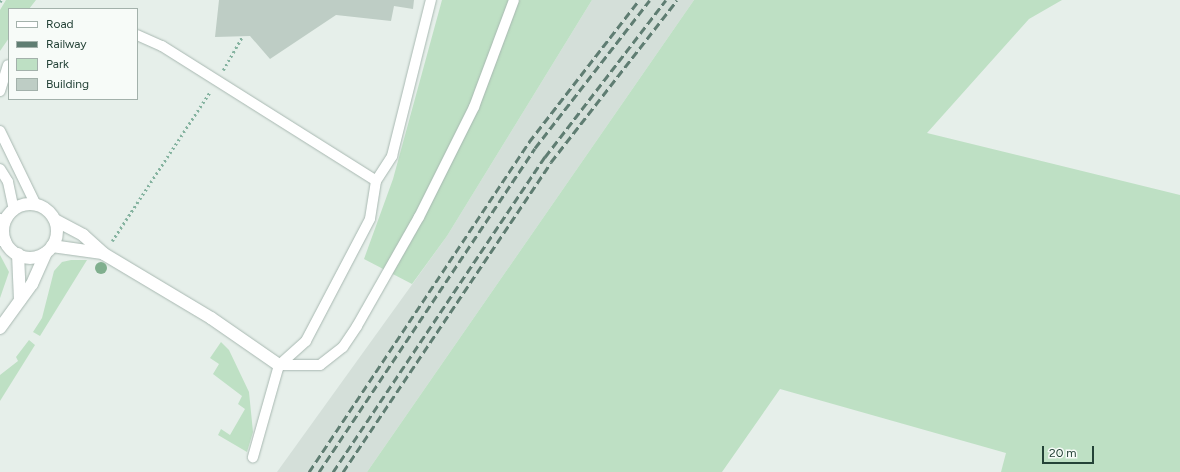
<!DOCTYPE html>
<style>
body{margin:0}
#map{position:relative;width:1180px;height:472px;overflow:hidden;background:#e6efea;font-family:Figtree,sans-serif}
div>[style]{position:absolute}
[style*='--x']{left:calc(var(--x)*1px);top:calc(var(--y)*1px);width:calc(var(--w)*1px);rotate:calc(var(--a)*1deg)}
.built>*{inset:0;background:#d4dfd9}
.green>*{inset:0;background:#bee0c4}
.building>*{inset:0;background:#becdc5}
.path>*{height:2.5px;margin-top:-1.25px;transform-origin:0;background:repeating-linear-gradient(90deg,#85b3a0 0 2px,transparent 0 5px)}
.roads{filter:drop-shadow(0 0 1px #a8b8b1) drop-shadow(0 0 1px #a8b8b1)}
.service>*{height:10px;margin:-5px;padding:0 5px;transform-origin:5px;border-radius:5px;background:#fff}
.minor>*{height:12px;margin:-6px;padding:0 6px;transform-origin:6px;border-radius:6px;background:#fff}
.minor>.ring{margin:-6px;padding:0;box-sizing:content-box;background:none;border:12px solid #fff;border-radius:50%}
.rail>*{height:3px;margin-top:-1.5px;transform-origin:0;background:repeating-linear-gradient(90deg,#5f7d72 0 8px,transparent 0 12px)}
.trees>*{width:12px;height:12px;margin:-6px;border-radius:50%;background:#80af8e}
span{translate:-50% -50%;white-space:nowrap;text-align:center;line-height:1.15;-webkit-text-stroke:4px #f7fbf8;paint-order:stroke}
.legend{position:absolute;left:8px;top:8px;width:130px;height:92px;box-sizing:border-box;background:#f7fbf8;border:1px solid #a3b1ab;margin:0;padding:5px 7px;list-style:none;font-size:12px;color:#244237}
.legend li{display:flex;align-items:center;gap:8px;height:20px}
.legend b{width:20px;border:1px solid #a3b1ab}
.scale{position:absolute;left:1042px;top:446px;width:52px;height:18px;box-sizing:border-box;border:2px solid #244237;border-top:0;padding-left:5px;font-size:12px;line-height:14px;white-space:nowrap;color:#244237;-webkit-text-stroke:3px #f7fbf8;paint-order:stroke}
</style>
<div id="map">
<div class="built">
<i style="clip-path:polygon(592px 0,694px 0,367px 472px,277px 472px,447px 236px)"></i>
</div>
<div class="green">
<i style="clip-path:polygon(6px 0,36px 0,29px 9px,9px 9px,9px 38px,0 51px,0 10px)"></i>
<i style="clip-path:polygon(442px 0,592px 0,447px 236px,412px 284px,364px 259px,393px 179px)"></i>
<i style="clip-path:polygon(694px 0,1062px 0,1029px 19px,927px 133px,1180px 195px,1180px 472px,1001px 472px,1006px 453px,780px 389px,722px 472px,367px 472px)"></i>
<i style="clip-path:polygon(0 255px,9px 272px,0 298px)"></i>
<i style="clip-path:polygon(71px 260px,87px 260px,40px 336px,33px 332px,42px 318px,54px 271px,62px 262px)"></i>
<i style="clip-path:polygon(29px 340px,35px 345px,0 401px,0 375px,18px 361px,16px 357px)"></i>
<i style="clip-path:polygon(221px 342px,229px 350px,249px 392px,253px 432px,247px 452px,218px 435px,221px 429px,230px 435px,245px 409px,238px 404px,242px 396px,213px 374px,219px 364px,210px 358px)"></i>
</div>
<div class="building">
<i style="clip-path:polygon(219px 0,414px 0,413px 9px,394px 6px,391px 21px,336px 15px,270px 59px,250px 36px,215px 37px)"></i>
</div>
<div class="path">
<i style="--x:0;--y:2;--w:2;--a:-63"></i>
<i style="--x:223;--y:70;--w:39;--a:-60"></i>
<i style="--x:112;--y:241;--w:178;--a:-56.7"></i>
</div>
<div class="roads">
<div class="service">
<i style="--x:137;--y:35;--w:27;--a:24"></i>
<i style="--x:162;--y:46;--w:253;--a:32.2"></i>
<i style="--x:376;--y:181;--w:38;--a:99"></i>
<i style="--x:370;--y:219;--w:138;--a:117.7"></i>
<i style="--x:306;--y:341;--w:36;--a:138"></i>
<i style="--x:279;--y:365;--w:96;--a:105.8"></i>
<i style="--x:0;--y:91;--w:27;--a:-73"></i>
<i style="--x:0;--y:131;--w:82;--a:64.1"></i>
<i style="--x:0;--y:169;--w:15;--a:58"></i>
<i style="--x:8;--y:182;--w:29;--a:78"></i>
<i style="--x:376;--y:181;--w:30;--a:-57"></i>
<i style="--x:392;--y:156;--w:161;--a:-76"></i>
<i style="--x:0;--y:219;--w:6;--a:9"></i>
<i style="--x:0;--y:241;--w:6;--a:0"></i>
<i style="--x:279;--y:365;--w:41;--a:0"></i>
<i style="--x:320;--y:365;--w:29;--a:-38"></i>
<i style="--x:343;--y:347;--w:25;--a:-56"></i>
<i style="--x:357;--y:326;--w:125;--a:-60.4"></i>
<i style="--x:419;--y:217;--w:123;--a:-63.4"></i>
<i style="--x:474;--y:107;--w:114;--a:-69.5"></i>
</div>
<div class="minor">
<i class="ring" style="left:3px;top:204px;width:42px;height:42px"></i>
<i style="--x:55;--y:220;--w:32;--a:28"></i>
<i style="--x:83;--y:235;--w:28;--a:42"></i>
<i style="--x:104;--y:254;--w:125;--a:30.9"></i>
<i style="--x:211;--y:318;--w:83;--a:34.7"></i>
<i style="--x:52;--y:246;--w:49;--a:8.1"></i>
<i style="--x:18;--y:254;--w:46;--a:87.5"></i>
<i style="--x:0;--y:328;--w:54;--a:-54"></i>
<i style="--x:32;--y:284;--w:34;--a:-66"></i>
</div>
</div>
<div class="rail">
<i style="--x:309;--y:472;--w:397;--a:-56.3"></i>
<i style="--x:529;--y:142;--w:180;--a:-52.2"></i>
<i style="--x:319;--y:472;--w:389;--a:-56.3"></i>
<i style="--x:535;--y:148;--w:187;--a:-52.2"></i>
<i style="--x:333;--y:472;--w:380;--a:-56.1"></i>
<i style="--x:545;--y:157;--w:198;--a:-52.4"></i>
<i style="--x:343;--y:472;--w:373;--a:-56.1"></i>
<i style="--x:551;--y:162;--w:205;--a:-52.1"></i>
</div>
<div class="trees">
<i style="left:101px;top:268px"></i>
</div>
<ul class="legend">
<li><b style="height:5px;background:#fff"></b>Road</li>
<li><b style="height:5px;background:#5f7d72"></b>Railway</li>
<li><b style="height:11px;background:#bee0c4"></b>Park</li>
<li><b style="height:11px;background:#becdc5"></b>Building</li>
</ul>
<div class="scale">20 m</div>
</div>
